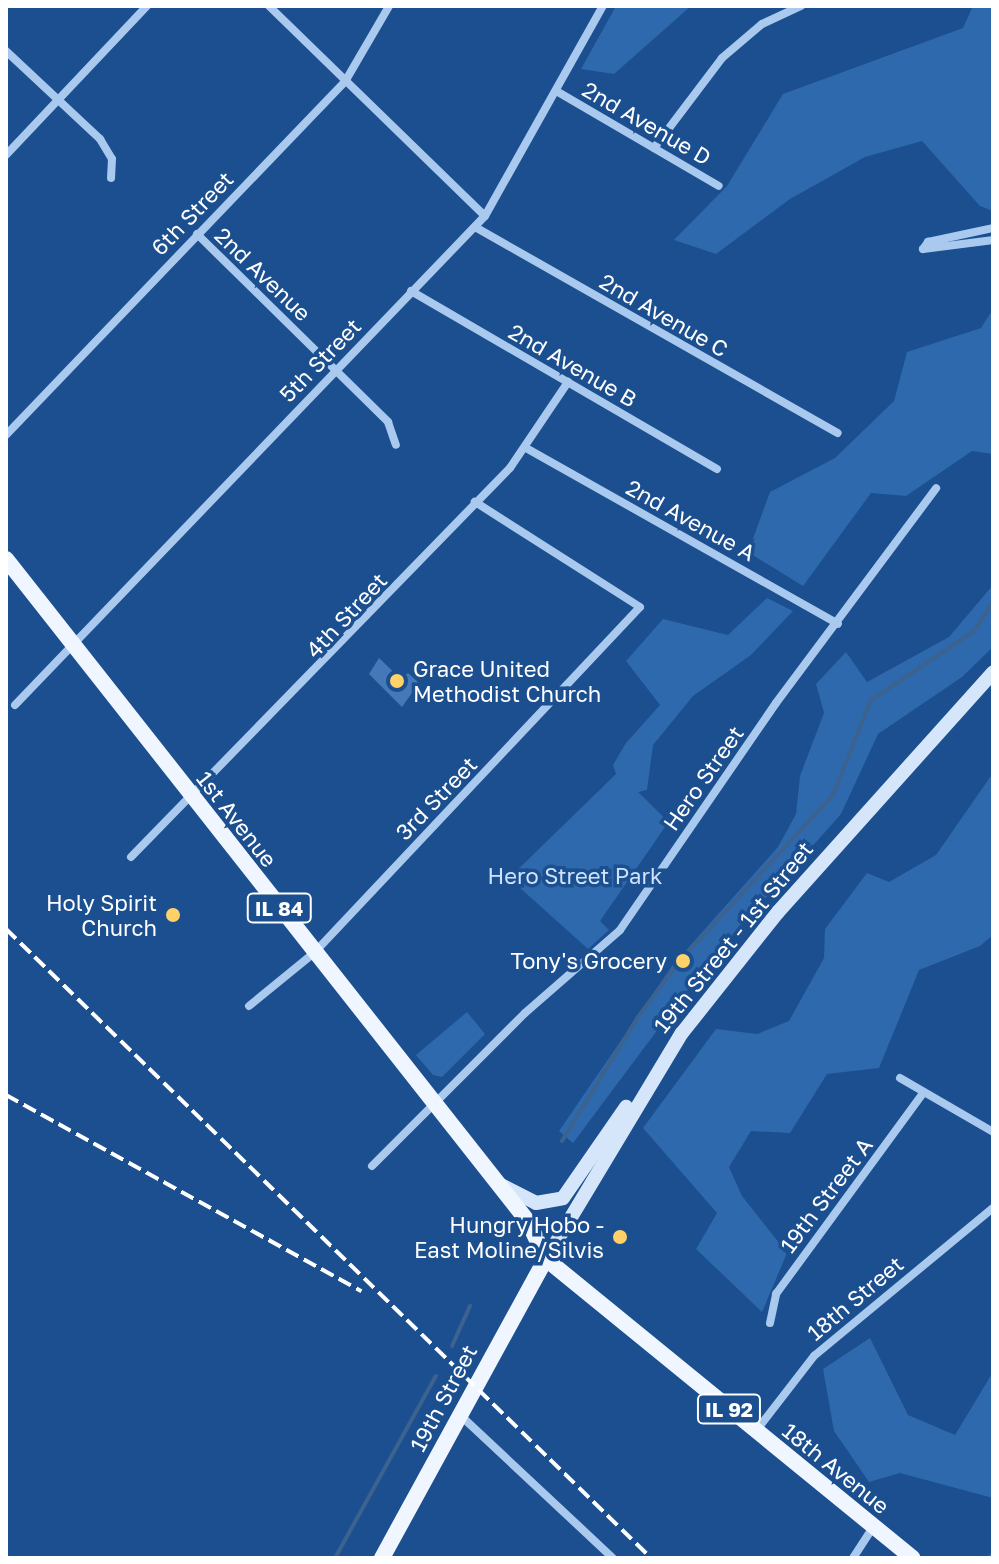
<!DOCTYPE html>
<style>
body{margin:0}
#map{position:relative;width:999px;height:1564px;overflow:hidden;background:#1b4f8f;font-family:"Golos Text",sans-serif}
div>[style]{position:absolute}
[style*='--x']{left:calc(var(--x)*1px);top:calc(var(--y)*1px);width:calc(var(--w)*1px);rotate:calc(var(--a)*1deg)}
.green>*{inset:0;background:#2e69ad}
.stream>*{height:4px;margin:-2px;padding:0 2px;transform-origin:2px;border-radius:2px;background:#3c6290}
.building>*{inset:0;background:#4478b7}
.minor>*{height:8px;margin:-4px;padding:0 4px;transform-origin:4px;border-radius:4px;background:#a9c9ee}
.secondary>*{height:14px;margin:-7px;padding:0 7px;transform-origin:7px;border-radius:7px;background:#d6e6fa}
.primary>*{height:16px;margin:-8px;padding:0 8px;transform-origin:8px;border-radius:8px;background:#f0f6ff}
.rail>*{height:4px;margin-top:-2px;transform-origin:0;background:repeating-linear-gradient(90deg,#fff 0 14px,transparent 0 20px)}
.dots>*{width:22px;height:22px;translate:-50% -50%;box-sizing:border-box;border:4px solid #1b4f8f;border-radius:50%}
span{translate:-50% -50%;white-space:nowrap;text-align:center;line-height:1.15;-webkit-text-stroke:7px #1b4f8f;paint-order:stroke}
.shield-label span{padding:2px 6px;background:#1b4f8f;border:2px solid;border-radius:6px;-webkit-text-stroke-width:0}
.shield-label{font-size:20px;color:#fff;font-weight:700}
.street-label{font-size:22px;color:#fff}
.poi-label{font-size:22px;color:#fff}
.left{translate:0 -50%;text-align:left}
.right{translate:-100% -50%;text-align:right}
.park-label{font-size:22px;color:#cfe3fa}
.frame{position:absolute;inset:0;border:8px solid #fff;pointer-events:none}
</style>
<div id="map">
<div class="green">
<i style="clip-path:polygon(616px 6px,691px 6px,614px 74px,581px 69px)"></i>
<i style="clip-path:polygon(973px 6px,993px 6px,993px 211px,980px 206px,922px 141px,865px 157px,790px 199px,716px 254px,674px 240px,727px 186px,783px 94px,963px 28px)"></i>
<i style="clip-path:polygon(993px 309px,993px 454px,972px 451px,906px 496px,871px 493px,803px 586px,748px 552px,770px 492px,835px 458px,894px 401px,907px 352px,981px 328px)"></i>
<i style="clip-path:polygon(993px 585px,993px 647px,962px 677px,878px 734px,841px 814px,700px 973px,573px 1143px,559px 1131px,672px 966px,778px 847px,796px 814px,800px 776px,824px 713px,816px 684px,846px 652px,867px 682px,949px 637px)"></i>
<i style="clip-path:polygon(767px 598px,793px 611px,751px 655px,693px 696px,653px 745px,647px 790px,638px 792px,677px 830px,665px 827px,600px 921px,609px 930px,588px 949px,509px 878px,616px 774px,613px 765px,626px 743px,660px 705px,626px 661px,663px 619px,728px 635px)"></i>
<i style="clip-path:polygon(993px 773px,993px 935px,980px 946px,919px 970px,879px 1068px,827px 1074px,790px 1133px,751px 1131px,729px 1167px,742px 1196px,787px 1253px,762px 1312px,696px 1249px,717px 1213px,643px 1128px,716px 1029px,757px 1034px,789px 1021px,824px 958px,825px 929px,867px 873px,889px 882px,936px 855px)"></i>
<i style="clip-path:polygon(467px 1012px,485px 1034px,442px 1077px,433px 1075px,416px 1055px)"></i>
<i style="clip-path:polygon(870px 1338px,908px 1415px,955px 1435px,993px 1372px,993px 1498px,900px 1473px,869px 1482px,834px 1431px,823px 1369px)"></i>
</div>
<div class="stream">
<i style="--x:562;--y:1141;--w:145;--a:-58.5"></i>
<i style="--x:638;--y:1017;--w:67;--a:-53.5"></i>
<i style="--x:678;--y:963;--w:229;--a:-47.3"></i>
<i style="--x:833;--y:795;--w:102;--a:-68.2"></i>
<i style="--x:871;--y:700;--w:124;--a:-33.8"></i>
<i style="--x:974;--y:631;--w:35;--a:-57"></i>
<i style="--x:452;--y:1346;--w:44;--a:-65.8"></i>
<i style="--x:335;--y:1558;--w:208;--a:-61"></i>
<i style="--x:989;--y:1558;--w:6;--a:-45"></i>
</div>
<div class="building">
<i style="clip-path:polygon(379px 658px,401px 679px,408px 673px,419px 683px,402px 707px,369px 674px)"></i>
</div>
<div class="minor">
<i style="--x:269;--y:6;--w:301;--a:44.2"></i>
<i style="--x:6;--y:51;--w:129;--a:43.1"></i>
<i style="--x:100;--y:139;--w:23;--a:59"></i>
<i style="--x:112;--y:159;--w:19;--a:93"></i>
<i style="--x:558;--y:92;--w:186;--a:30.3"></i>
<i style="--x:654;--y:148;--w:113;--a:-52.9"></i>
<i style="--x:722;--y:58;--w:52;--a:-40.4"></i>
<i style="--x:762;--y:24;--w:43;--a:-24.8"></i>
<i style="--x:6;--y:155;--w:205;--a:-46.6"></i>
<i style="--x:475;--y:227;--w:417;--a:29.6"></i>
<i style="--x:197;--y:234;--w:268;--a:44.5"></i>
<i style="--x:388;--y:422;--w:24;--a:71"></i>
<i style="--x:923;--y:249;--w:9;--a:-54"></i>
<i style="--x:928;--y:242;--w:66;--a:-12.2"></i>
<i style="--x:923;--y:249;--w:71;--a:-7.3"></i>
<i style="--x:411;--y:291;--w:354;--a:30.2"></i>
<i style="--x:6;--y:435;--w:492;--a:-46.2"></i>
<i style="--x:346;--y:80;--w:86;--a:-59.8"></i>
<i style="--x:526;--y:448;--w:358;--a:29.4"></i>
<i style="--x:15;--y:705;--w:678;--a:-46.14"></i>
<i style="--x:485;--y:216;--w:241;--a:-60.7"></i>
<i style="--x:131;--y:857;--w:543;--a:-45.75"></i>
<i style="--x:510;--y:468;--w:104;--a:-56"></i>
<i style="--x:249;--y:1006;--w:84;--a:-39.2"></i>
<i style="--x:314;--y:953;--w:475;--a:-46.7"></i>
<i style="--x:640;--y:607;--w:196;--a:-147.5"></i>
<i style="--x:900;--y:1078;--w:108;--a:30.1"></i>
<i style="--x:372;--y:1166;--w:216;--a:-45"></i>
<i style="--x:525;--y:1013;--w:126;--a:-41.1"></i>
<i style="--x:620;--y:930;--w:275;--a:-55.5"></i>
<i style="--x:776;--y:703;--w:268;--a:-53.3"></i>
<i style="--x:770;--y:1323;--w:30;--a:-78"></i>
<i style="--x:776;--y:1294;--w:249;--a:-53.8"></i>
<i style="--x:460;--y:1415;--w:209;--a:43.1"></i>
<i style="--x:756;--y:1431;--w:95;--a:-52.3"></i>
<i style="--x:814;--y:1356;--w:232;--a:-39.6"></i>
<i style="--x:853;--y:1558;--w:37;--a:-57"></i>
</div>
<div class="secondary">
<i style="--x:501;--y:1185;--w:39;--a:27"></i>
<i style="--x:536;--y:1203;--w:27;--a:-10"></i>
<i style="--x:563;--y:1198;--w:111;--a:-55.3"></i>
<i style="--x:546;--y:1259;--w:264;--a:-59"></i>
<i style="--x:682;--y:1033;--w:154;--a:-51.6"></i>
<i style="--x:778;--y:912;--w:322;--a:-48.1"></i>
</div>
<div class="primary">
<i style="--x:6;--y:559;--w:845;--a:51.77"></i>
<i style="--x:529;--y:1223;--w:40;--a:65"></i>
<i style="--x:546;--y:1259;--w:473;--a:39.2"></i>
<i style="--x:382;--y:1558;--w:341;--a:-61.3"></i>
</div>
<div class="rail">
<i style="--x:6;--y:929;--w:901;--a:44.28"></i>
<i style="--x:6;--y:1095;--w:406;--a:28.9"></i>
</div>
<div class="dots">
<i style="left:397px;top:681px;background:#ffd166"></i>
<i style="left:173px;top:915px;background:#ffd166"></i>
<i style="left:683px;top:961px;background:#ffd166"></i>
<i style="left:620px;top:1237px;background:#ffd166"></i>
</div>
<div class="shield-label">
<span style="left:279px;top:908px">IL 84</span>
<span style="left:729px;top:1409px">IL 92</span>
</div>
<div class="street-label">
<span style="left:647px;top:123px;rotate:30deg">2nd Avenue D</span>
<span style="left:192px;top:213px;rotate:-46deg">6th Street</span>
<span style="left:263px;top:274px;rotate:44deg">2nd Avenue</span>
<span style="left:664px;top:315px;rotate:30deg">2nd Avenue C</span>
<span style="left:320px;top:360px;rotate:-46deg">5th Street</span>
<span style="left:573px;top:365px;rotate:30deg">2nd Avenue B</span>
<span style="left:691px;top:520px;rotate:29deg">2nd Avenue A</span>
<span style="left:346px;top:615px;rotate:-47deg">4th Street</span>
<span style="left:703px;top:778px;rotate:-55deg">Hero Street</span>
<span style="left:436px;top:798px;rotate:-46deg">3rd Street</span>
<span style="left:237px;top:819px;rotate:52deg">1st Avenue</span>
<span style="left:733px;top:937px;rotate:-51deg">19th Street - 1st Street</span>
<span style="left:826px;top:1195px;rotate:-53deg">19th Street A</span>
<span style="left:855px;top:1298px;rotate:-40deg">18th Street</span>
<span style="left:443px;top:1398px;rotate:-62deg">19th Street</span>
<span style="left:836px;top:1468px;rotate:39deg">18th Avenue</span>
</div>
<div class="poi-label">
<span class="left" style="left:413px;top:681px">Grace United<br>Methodist Church</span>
<span class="right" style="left:157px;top:915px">Holy Spirit<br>Church</span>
<span class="right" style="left:667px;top:961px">Tony's Grocery</span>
<span class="right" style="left:604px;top:1237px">Hungry Hobo -<br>East Moline/Silvis</span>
</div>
<div class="park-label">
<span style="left:575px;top:876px">Hero Street Park</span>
</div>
<div class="frame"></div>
</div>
